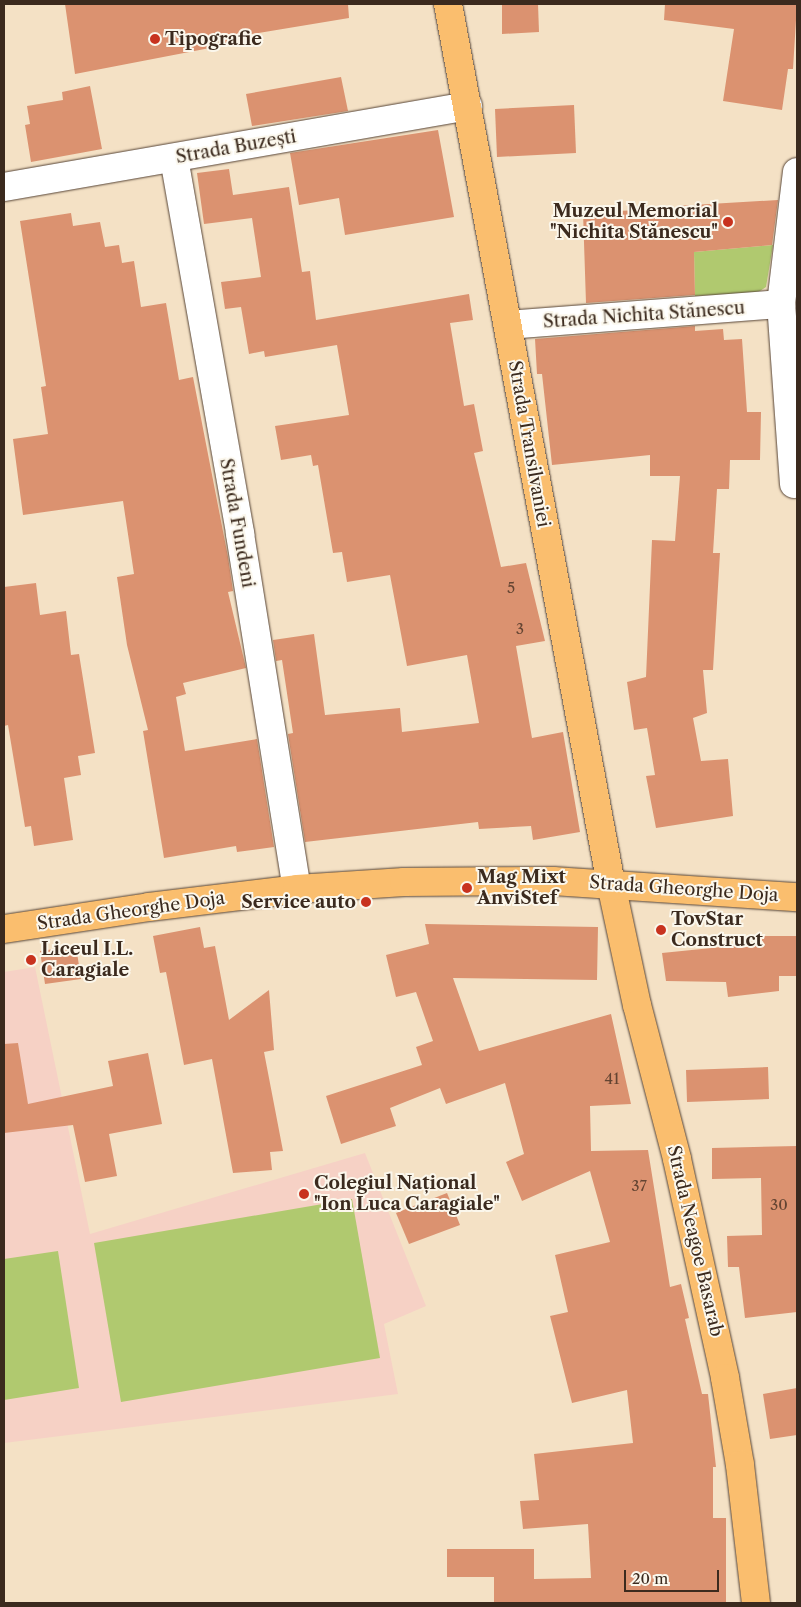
<!DOCTYPE html>
<meta charset="utf-8">
<style>
body{margin:0}
#map{position:relative;width:801px;height:1607px;overflow:hidden;background:#f4e1c5;font-family:"Libre Caslon Text",serif}
div>[style]{position:absolute}
[style*='--x']{left:calc(var(--x)*1px);top:calc(var(--y)*1px);width:calc(var(--w)*1px);rotate:calc(var(--a)*1deg)}
.built>*{inset:0;background:#f6d1c5}
.green>*{inset:0;background:#b0c96f}
.building>*{inset:0;background:#db9270}
.roads{filter:drop-shadow(0 0 1px #574537) drop-shadow(0 0 1px #574537)}
.minor>*{height:28px;margin:-14px;padding:0 14px;transform-origin:14px;border-radius:14px;background:#fff}
.major>*{height:28px;margin:-14px;padding:0 14px;transform-origin:14px;border-radius:14px;background:#fabe6e}
.dots>*{width:14px;height:14px;translate:-50% -50%;box-sizing:border-box;border:2px solid #fbf7ec;border-radius:50%}
span{translate:-50% -50%;white-space:nowrap;text-align:center;line-height:1.15;-webkit-text-stroke:4px #fbf7ec;paint-order:stroke}
.number-label{font-size:15px;color:#634432}
.number-label span{-webkit-text-stroke-width:0}
.poi-label{font-size:18px;color:#3b2a1e;font-weight:700}
.left{translate:0 -50%;text-align:left}
.right{translate:-100% -50%;text-align:right}
.street-label{font-size:18px;color:#3b2a1e}
.frame{position:absolute;inset:0;border:5px solid #3b2a1e;pointer-events:none}
.scale{position:absolute;left:624px;top:1570px;width:95px;height:22px;box-sizing:border-box;border:2px solid #3b2a1e;border-top:0;padding-left:6px;font-size:15px;line-height:18px;white-space:nowrap;color:#3b2a1e;-webkit-text-stroke:4px #fbf7ec;paint-order:stroke}
</style>
<div id="map">
<div class="built">
<i style="clip-path:polygon(35px 967px,90px 1234px,365px 1153px,426px 1306px,384px 1324px,398px 1394px,4px 1443px,4px 972px)"></i>
</div>
<div class="green">
<i style="clip-path:polygon(773px 245px,766px 287px,757px 293px,695px 296px,694px 252px)"></i>
<i style="clip-path:polygon(352px 1199px,380px 1358px,121px 1402px,94px 1243px)"></i>
<i style="clip-path:polygon(58px 1251px,79px 1388px,4px 1400px,4px 1259px)"></i>
</div>
<div class="building">
<i style="clip-path:polygon(65px 4px,348px 4px,349px 18px,240px 36px,241px 42px,75px 74px)"></i>
<i style="clip-path:polygon(502px 4px,538px 4px,539px 32px,502px 34px)"></i>
<i style="clip-path:polygon(665px 4px,797px 4px,793px 69px,788px 69px,782px 110px,723px 101px,734px 29px,664px 20px)"></i>
<i style="clip-path:polygon(341px 77px,348px 111px,252px 126px,246px 94px)"></i>
<i style="clip-path:polygon(90px 86px,102px 149px,31px 162px,25px 125px,30px 124px,27px 106px,63px 100px,62px 92px)"></i>
<i style="clip-path:polygon(574px 105px,576px 153px,497px 157px,495px 109px)"></i>
<i style="clip-path:polygon(438px 130px,454px 217px,345px 235px,339px 198px,299px 205px,290px 153px)"></i>
<i style="clip-path:polygon(229px 169px,233px 195px,289px 187px,302px 272px,310px 271px,316px 320px,469px 294px,473px 320px,450px 323px,464px 406px,474px 404px,483px 451px,474px 453px,501px 567px,526px 563px,545px 641px,516px 646px,532px 738px,563px 732px,580px 832px,533px 840px,531px 826px,479px 829px,478px 822px,305px 842px,288px 734px,293px 733px,282px 660px,276px 661px,273px 640px,314px 634px,325px 715px,400px 708px,402px 732px,479px 723px,467px 655px,407px 666px,390px 575px,347px 582px,342px 552px,333px 553px,318px 465px,313px 466px,311px 455px,281px 460px,275px 426px,349px 415px,337px 345px,265px 357px,264px 351px,249px 354px,241px 307px,225px 309px,221px 282px,261px 277px,252px 218px,204px 224px,197px 173px)"></i>
<i style="clip-path:polygon(778px 200px,772px 245px,694px 252px,695px 295px,586px 303px,583px 212px,676px 209px,676px 206px)"></i>
<i style="clip-path:polygon(71px 213px,73px 226px,100px 222px,105px 247px,119px 245px,122px 263px,134px 261px,141px 307px,166px 303px,179px 380px,193px 377px,228px 557px,233px 591px,228px 592px,246px 668px,183px 683px,186px 694px,176px 697px,185px 751px,257px 739px,274px 847px,237px 852px,236px 846px,164px 858px,143px 731px,148px 730px,127px 645px,117px 577px,134px 574px,123px 501px,23px 515px,13px 439px,48px 434px,41px 387px,46px 386px,20px 221px)"></i>
<i style="clip-path:polygon(695px 326px,695px 331px,723px 329px,724px 340px,742px 339px,747px 412px,761px 412px,760px 460px,730px 460px,729px 489px,717px 489px,713px 553px,720px 553px,713px 670px,703px 670px,707px 713px,693px 718px,701px 761px,728px 759px,733px 816px,656px 828px,646px 776px,655px 775px,647px 728px,634px 730px,627px 682px,646px 677px,652px 540px,675px 541px,680px 476px,650px 476px,650px 455px,552px 465px,542px 374px,537px 374px,535px 339px)"></i>
<i style="clip-path:polygon(36px 583px,40px 615px,66px 611px,71px 655px,79px 654px,95px 753px,78px 756px,81px 775px,64px 778px,73px 840px,34px 846px,31px 826px,25px 827px,8px 725px,4px 726px,4px 587px)"></i>
<i style="clip-path:polygon(425px 924px,598px 927px,597px 980px,453px 978px,479px 1051px,611px 1014px,631px 1104px,590px 1106px,591px 1151px,648px 1150px,670px 1287px,681px 1284px,689px 1318px,685px 1319px,702px 1394px,708px 1394px,716px 1467px,713px 1467px,713px 1518px,726px 1518px,726px 1603px,494px 1603px,494px 1577px,447px 1577px,447px 1549px,534px 1549px,534px 1579px,591px 1578px,588px 1524px,523px 1529px,520px 1501px,539px 1500px,534px 1454px,633px 1443px,627px 1390px,572px 1403px,550px 1316px,568px 1312px,555px 1255px,610px 1242px,590px 1171px,522px 1201px,506px 1162px,524px 1154px,505px 1083px,446px 1104px,440px 1088px,390px 1108px,396px 1126px,341px 1144px,326px 1096px,422px 1065px,416px 1047px,433px 1041px,416px 992px,396px 997px,386px 955px,429px 944px)"></i>
<i style="clip-path:polygon(200px 927px,204px 948px,215px 946px,229px 1020px,269px 990px,274px 1050px,264px 1052px,283px 1151px,270px 1152px,272px 1170px,233px 1173px,212px 1059px,184px 1065px,166px 972px,160px 973px,153px 936px)"></i>
<i style="clip-path:polygon(762px 936px,797px 936px,797px 976px,779px 976px,779px 991px,728px 997px,726px 982px,666px 981px,662px 953px,761px 943px)"></i>
<i style="clip-path:polygon(76px 946px,81px 979px,45px 984px,40px 951px)"></i>
<i style="clip-path:polygon(18px 1043px,28px 1104px,113px 1086px,108px 1061px,148px 1053px,162px 1124px,109px 1134px,117px 1176px,85px 1182px,73px 1125px,4px 1133px,4px 1044px)"></i>
<i style="clip-path:polygon(768px 1067px,769px 1099px,687px 1102px,686px 1070px)"></i>
<i style="clip-path:polygon(797px 1146px,797px 1312px,745px 1318px,739px 1267px,728px 1267px,727px 1236px,762px 1235px,761px 1178px,712px 1179px,712px 1148px)"></i>
<i style="clip-path:polygon(447px 1193px,460px 1225px,409px 1244px,396px 1213px)"></i>
<i style="clip-path:polygon(797px 1388px,797px 1435px,770px 1439px,763px 1394px)"></i>
</div>
<div class="roads">
<div class="minor">
<i style="--x:174;--y:158;--w:382;--a:80"></i>
<i style="--x:240;--y:534;--w:360;--a:80.9"></i>
<i style="--x:4;--y:187;--w:471;--a:-9.9"></i>
<i style="--x:508;--y:325;--w:274;--a:-4.4"></i>
<i style="--x:794;--y:484;--w:180;--a:-94.1"></i>
<i style="--x:781;--y:304;--w:133;--a:-83.1"></i>
</div>
<div class="major">
<i style="--x:448;--y:4;--w:895;--a:79.51"></i>
<i style="--x:611;--y:884;--w:124;--a:77.9"></i>
<i style="--x:637;--y:1005;--w:159;--a:75.4"></i>
<i style="--x:677;--y:1159;--w:224;--a:77.6"></i>
<i style="--x:725;--y:1378;--w:88;--a:80.2"></i>
<i style="--x:740;--y:1465;--w:139;--a:83.4"></i>
<i style="--x:4;--y:929;--w:147;--a:-8.6"></i>
<i style="--x:149;--y:907;--w:149;--a:-6.9"></i>
<i style="--x:297;--y:889;--w:107;--a:-3.7"></i>
<i style="--x:404;--y:882;--w:149;--a:-0.4"></i>
<i style="--x:553;--y:881;--w:245;--a:3.8"></i>
</div>
</div>
<div class="dots">
<i style="left:155px;top:39px;background:#c8321e"></i>
<i style="left:728px;top:222px;background:#c8321e"></i>
<i style="left:467px;top:888px;background:#c8321e"></i>
<i style="left:366px;top:902px;background:#c8321e"></i>
<i style="left:661px;top:930px;background:#c8321e"></i>
<i style="left:31px;top:960px;background:#c8321e"></i>
<i style="left:304px;top:1194px;background:#c8321e"></i>
</div>
<div class="number-label">
<span style="left:511px;top:588px">5</span>
<span style="left:520px;top:629px">3</span>
<span style="left:612px;top:1079px">41</span>
<span style="left:639px;top:1186px">37</span>
<span style="left:779px;top:1205px">30</span>
</div>
<div class="poi-label">
<span class="left" style="left:165px;top:39px">Tipografie</span>
<span class="right" style="left:718px;top:222px">Muzeul Memorial<br>"Nichita Stănescu"</span>
<span class="left" style="left:477px;top:888px">Mag Mixt<br>AnviStef</span>
<span class="right" style="left:356px;top:902px">Service auto</span>
<span class="left" style="left:671px;top:930px">TovStar<br>Construct</span>
<span class="left" style="left:41px;top:960px">Liceul I.L.<br>Caragiale</span>
<span class="left" style="left:314px;top:1194px">Colegiul Național<br>"Ion Luca Caragiale"</span>
</div>
<div class="street-label">
<span style="left:236px;top:147px;rotate:-10deg">Strada Buzești</span>
<span style="left:644px;top:315px;rotate:-4deg">Strada Nichita Stănescu</span>
<span style="left:529px;top:444px;rotate:80deg">Strada Transilvaniei</span>
<span style="left:237px;top:523px;rotate:80deg">Strada Fundeni</span>
<span style="left:684px;top:889px;rotate:4deg">Strada Gheorghe Doja</span>
<span style="left:131px;top:911px;rotate:-8deg">Strada Gheorghe Doja</span>
<span style="left:695px;top:1241px;rotate:77deg">Strada Neagoe Basarab</span>
</div>
<div class="frame"></div>
<div class="scale">20 m</div>
</div>
